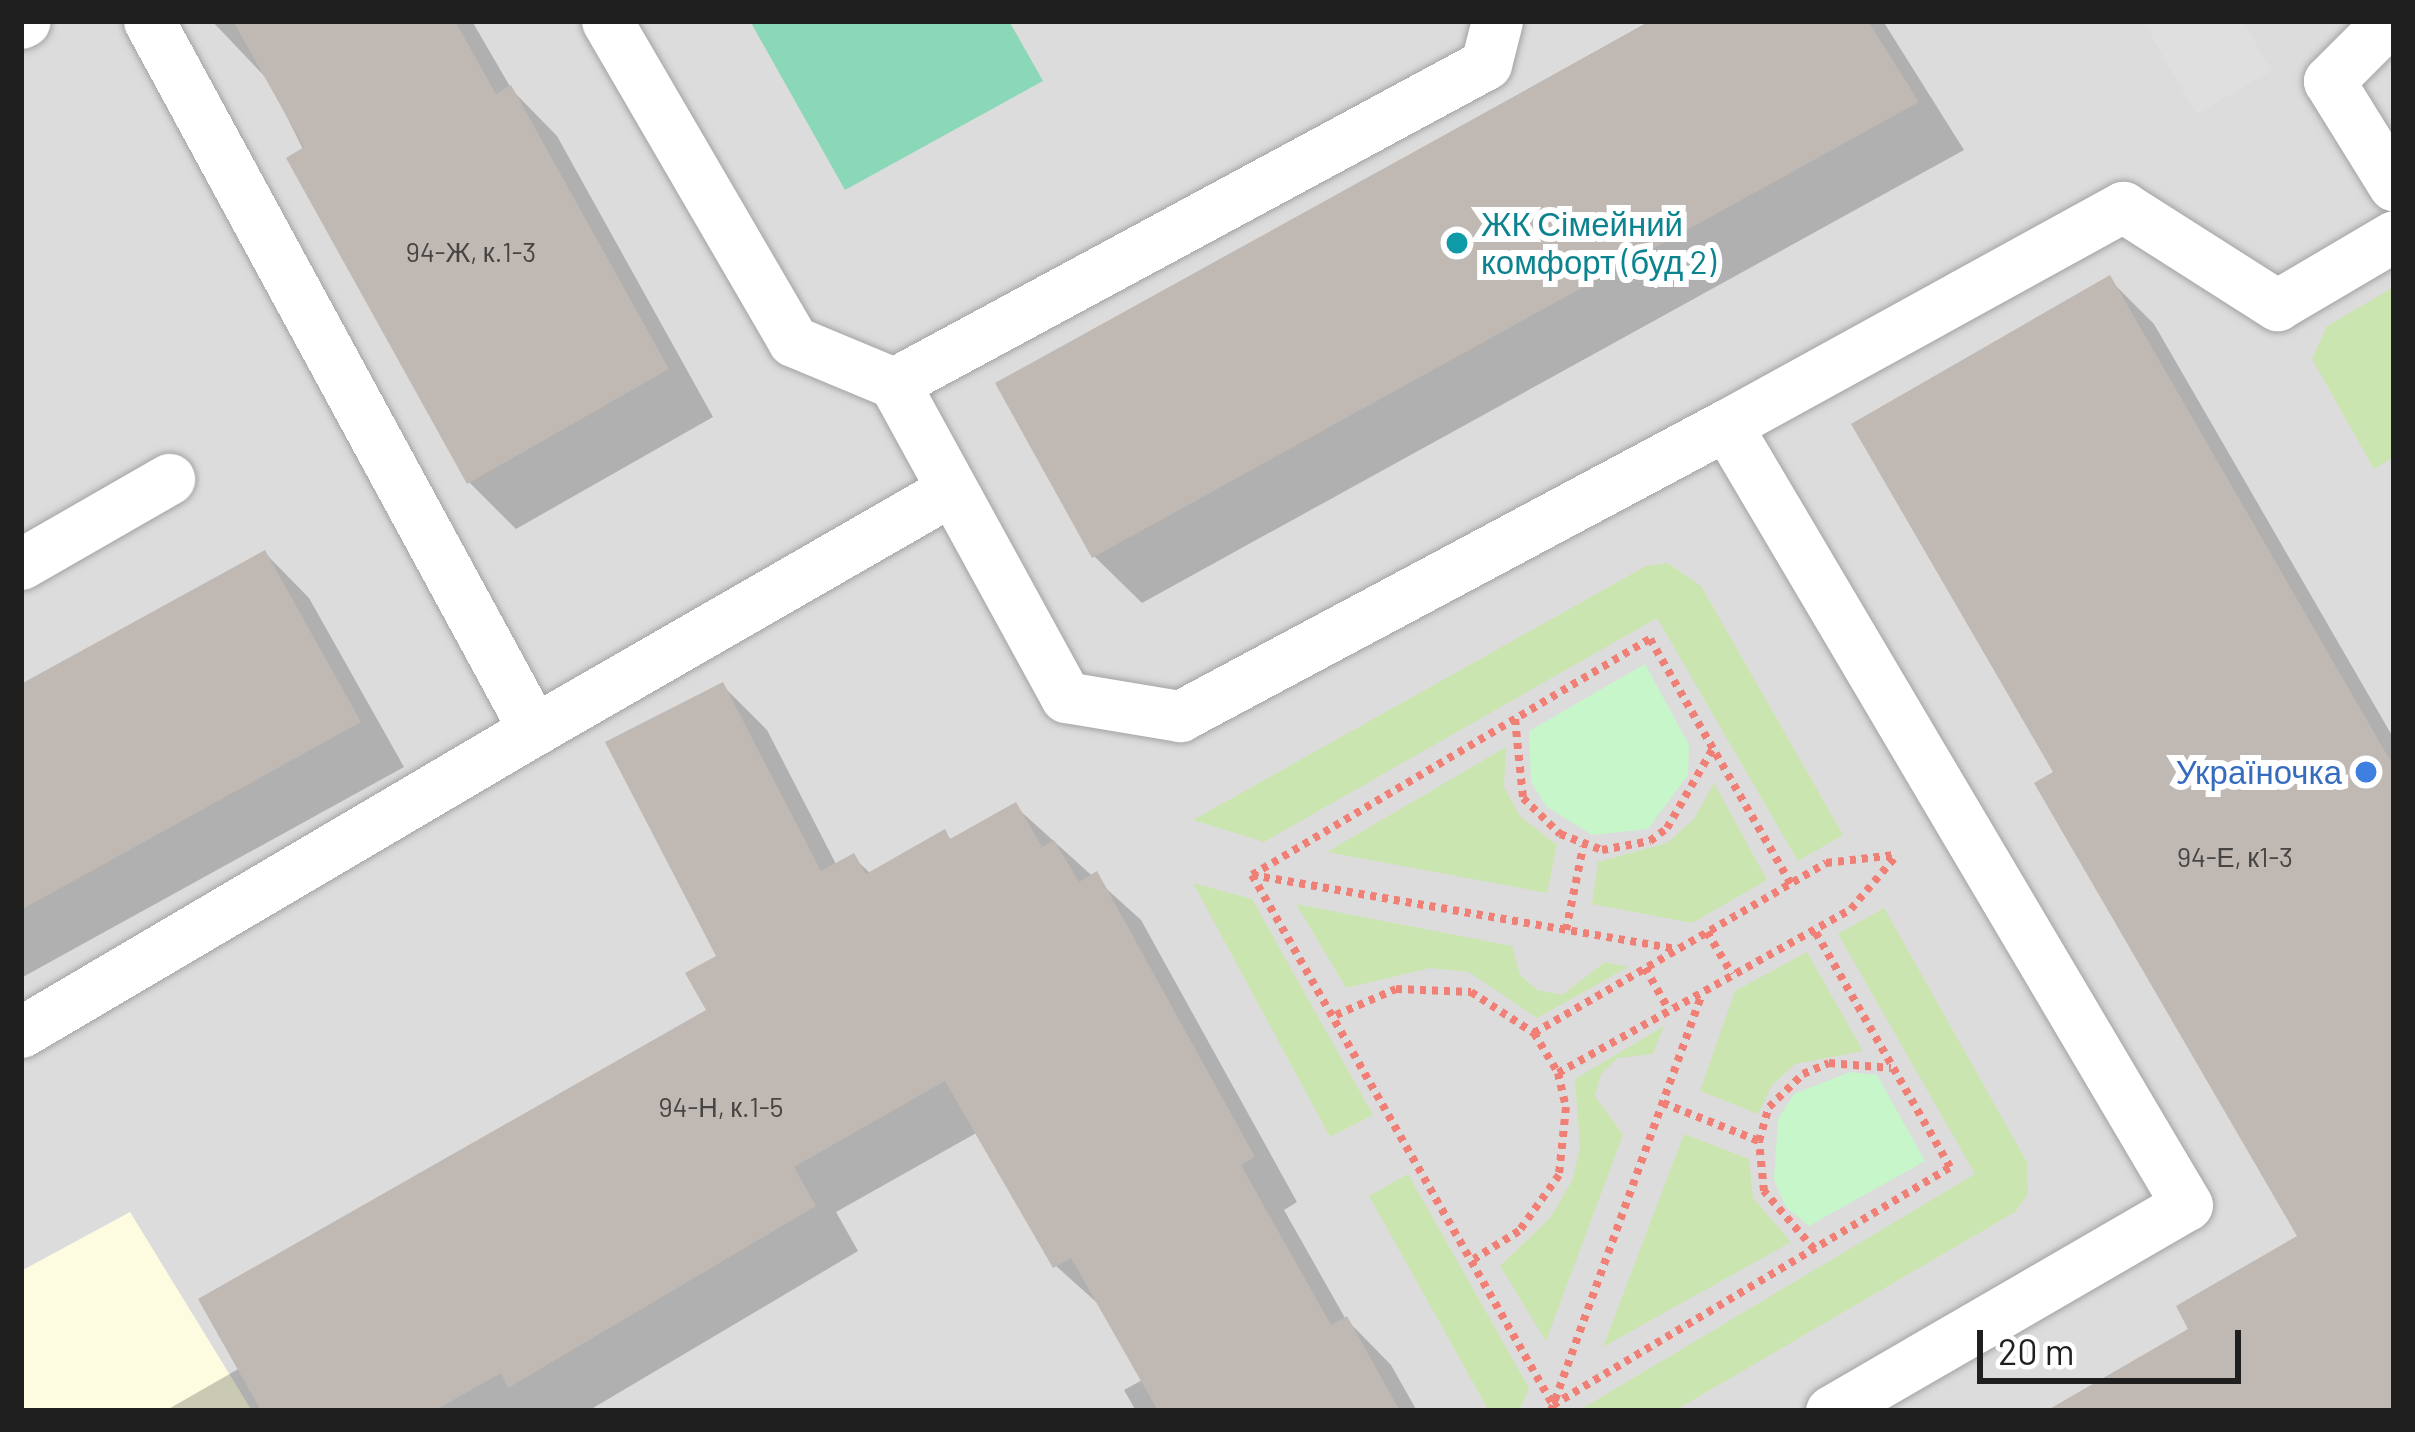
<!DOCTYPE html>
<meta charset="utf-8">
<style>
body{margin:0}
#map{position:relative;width:2415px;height:1432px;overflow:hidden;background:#efece6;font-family:Barlow,sans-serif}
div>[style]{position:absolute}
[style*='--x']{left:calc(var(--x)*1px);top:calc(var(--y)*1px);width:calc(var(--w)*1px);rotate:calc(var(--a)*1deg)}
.residential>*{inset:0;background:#dddcdc}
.education>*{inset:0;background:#fdfce1}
.grass>*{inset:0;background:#cbe5b0}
.park>*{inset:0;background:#c6f6c9}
.pitch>*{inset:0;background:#8ad8b8}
.parking>*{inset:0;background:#dfdfdf}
.shadow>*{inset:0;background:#0003}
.building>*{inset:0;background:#bfb8b3}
.path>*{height:8px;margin-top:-4px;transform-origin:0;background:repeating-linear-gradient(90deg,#f08076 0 6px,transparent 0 12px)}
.roads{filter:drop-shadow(0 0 3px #a3a3a3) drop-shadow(0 0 3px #a3a3a3)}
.lane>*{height:51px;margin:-25.5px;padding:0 25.5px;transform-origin:25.5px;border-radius:25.5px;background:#fff}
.dots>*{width:33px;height:33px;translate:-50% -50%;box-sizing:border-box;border:6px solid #fff;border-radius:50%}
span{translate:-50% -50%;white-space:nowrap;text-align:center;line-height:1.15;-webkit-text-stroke:12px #fff;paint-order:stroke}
.number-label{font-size:27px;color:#474544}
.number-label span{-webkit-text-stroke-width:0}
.culture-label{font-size:33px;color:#0d838f}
.left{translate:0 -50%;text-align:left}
.shop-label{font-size:33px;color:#366cbe}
.right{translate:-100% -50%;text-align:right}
.frame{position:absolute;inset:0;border:24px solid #1f1f1f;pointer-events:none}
.scale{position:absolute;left:1977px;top:1330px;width:264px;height:54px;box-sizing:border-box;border:6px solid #1f1f1f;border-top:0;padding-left:15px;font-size:36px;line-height:42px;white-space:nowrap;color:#1f1f1f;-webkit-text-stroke:9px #fff;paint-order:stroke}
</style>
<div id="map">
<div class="residential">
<i style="clip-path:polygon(21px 21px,2394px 21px,2394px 1411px,21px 1411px)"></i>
</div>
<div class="education">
<i style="clip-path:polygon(130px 1212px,252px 1411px,21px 1411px,21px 1271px)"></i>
</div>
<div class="grass">
<i style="clip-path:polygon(2394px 287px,2394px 457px,2374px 469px,2312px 359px,2327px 326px)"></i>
<i style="clip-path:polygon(1668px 563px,1701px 586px,1843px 835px,1798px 861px,1657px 618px,1264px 842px,1193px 820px,1646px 566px)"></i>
<i style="clip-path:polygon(1506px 747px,1504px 787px,1520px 816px,1557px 845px,1547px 893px,1327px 852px)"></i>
<i style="clip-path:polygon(1714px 783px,1767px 880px,1692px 923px,1592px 904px,1598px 862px,1667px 843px,1694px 819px)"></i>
<i style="clip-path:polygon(1193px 883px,1252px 899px,1373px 1115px,1330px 1137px)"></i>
<i style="clip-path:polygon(1296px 904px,1512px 946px,1520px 975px,1537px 990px,1562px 995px,1605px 962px,1628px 967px,1537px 1018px,1469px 972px,1430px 968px,1346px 988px)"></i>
<i style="clip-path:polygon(1884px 908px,2027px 1162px,2028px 1194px,2015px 1212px,1674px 1411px,1578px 1411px,1975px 1174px,1838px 934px)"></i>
<i style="clip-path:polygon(1807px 952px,1863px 1051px,1795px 1064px,1772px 1085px,1758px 1114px,1700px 1091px,1735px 991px)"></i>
<i style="clip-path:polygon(1664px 1026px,1653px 1054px,1617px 1058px,1601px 1074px,1595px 1096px,1623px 1135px,1546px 1341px,1500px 1266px,1550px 1218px,1572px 1181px,1580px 1148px,1575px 1079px)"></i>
<i style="clip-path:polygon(1684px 1134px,1749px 1159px,1753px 1198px,1791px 1242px,1603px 1347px)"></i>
<i style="clip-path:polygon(1408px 1174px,1529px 1388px,1519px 1411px,1489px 1411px,1369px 1196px)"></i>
</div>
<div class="park">
<i style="clip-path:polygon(1645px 664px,1689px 745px,1688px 775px,1648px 829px,1592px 835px,1546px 806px,1531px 782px,1529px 731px)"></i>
<i style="clip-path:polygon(1850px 1072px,1877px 1075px,1925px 1161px,1809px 1226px,1786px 1207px,1774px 1180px,1778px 1119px,1794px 1094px)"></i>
</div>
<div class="pitch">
<i style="clip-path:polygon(750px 21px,1009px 21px,1043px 81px,845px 190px)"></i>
</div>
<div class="parking">
<i style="clip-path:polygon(2143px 21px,2243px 21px,2271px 71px,2196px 114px)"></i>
</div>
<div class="shadow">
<i style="clip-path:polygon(212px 21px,472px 21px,512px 90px,557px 136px,713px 417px,516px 529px,469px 482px,269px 81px)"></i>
<i style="clip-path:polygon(1650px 21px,1883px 21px,1964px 150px,1142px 603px,1095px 557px,999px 384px)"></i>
<i style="clip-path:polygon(2109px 279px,2154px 324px,2394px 739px,2394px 1411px,2052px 1411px,2192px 1330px,2301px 1237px,2057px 773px)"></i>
<i style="clip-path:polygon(265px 553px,309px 598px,404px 767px,21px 978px,21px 688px)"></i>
<i style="clip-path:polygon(722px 685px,767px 730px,837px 866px,853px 857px,871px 874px,944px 833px,953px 841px,1015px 806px,1141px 920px,1297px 1202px,1284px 1210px,1345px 1318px,1391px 1365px,1417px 1411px,1136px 1411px,1124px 1390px,1144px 1379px,1104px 1309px,1056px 1266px,978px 1132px,836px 1212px,858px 1251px,588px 1411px,165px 1411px,240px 1368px,710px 1011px,720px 957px)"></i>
</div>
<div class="building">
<i style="clip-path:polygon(233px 21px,455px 21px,496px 94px,511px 85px,669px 369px,467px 484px,286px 158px,304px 147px)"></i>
<i style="clip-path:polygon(1651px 21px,1868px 21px,1919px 102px,1092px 558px,995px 383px)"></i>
<i style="clip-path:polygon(2110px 275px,2394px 767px,2394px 1411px,2046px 1411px,2188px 1329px,2176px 1306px,2297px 1236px,2034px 783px,2053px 772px,1851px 424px)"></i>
<i style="clip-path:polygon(265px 550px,361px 722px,21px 910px,21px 684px)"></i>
<i style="clip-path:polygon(723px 682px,821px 871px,854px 853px,866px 874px,945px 829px,950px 839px,1016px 802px,1042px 847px,1054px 840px,1079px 882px,1097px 871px,1255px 1157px,1241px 1165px,1331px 1325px,1347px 1316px,1400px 1411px,1158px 1411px,1071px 1258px,1053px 1268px,945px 1081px,794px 1167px,816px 1206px,508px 1388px,501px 1373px,434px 1411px,261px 1411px,198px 1299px,706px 1010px,685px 973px,716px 956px,605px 742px)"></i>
</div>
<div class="path">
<i style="--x:1515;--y:719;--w:79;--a:84.2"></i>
<i style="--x:1523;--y:798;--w:52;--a:44.2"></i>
<i style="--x:1560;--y:834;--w:45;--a:20.9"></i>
<i style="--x:1602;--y:850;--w:49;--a:-10.6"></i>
<i style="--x:1650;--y:841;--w:21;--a:-37"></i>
<i style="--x:1667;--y:828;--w:90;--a:-60"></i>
<i style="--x:1252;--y:875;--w:610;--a:60.41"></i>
<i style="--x:1553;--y:1405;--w:463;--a:-30.9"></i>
<i style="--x:1950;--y:1167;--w:273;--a:-119.8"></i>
<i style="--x:1252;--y:875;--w:463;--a:-30.7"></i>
<i style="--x:1650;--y:639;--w:283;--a:60.1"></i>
<i style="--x:1252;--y:875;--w:430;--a:9.9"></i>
<i style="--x:1566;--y:930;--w:85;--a:-78.4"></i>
<i style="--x:1707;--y:932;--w:49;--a:59.2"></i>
<i style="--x:1645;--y:968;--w:48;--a:60.3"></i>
<i style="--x:1336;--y:1015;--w:65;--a:-23.4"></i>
<i style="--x:1396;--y:989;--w:75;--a:2.3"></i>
<i style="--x:1471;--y:992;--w:75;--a:33.1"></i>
<i style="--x:1534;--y:1033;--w:47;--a:59"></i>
<i style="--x:1558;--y:1073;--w:35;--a:77"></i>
<i style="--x:1566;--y:1107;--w:68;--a:95.9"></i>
<i style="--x:1559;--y:1175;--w:69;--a:125.5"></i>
<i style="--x:1519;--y:1231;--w:53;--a:148.1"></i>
<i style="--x:1534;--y:1033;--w:338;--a:-30.2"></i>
<i style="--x:1826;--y:863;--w:69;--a:-6.6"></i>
<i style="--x:1558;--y:1073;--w:336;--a:-29.2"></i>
<i style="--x:1851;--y:909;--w:70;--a:-49.7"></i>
<i style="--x:1663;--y:1103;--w:103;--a:21.6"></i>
<i style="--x:1814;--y:1249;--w:77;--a:-130.8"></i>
<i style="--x:1764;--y:1191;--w:50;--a:-95.7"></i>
<i style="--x:1759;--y:1141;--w:35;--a:-74"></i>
<i style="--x:1769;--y:1107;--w:47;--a:-44.1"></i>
<i style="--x:1803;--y:1074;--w:28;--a:-23"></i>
<i style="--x:1829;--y:1063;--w:62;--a:4.6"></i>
<i style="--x:1551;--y:1411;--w:443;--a:-70.1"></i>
</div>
<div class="roads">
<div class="lane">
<i style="--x:149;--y:21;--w:807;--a:61.5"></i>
<i style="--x:534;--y:730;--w:482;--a:-29.9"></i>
<i style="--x:607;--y:21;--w:370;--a:59.8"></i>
<i style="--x:793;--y:341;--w:109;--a:22.6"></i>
<i style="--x:1497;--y:21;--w:44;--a:104.3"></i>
<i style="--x:1486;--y:64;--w:672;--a:151.68"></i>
<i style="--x:894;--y:383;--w:358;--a:61.3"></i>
<i style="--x:1066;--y:697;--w:116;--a:9.5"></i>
<i style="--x:1180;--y:716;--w:619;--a:-28.06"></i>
<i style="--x:2389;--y:21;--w:85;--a:135"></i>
<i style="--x:2329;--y:81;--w:123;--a:58.2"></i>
<i style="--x:21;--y:23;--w:4;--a:-27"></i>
<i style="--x:21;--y:564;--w:171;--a:-29.9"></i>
<i style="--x:21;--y:1032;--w:595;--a:-30.49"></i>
<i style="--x:1831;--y:1411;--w:411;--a:-30.1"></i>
<i style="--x:2187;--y:1205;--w:906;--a:-120.58"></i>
<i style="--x:1726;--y:425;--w:453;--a:-28.8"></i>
<i style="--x:2123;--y:207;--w:183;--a:32.5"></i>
<i style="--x:2277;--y:305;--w:136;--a:-30.5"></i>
</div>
</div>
<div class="dots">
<i style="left:1457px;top:243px;background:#0f9aa8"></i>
<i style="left:2366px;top:772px;background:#3f7fe0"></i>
</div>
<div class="number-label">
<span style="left:471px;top:252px">94-Ж, к.1-3</span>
<span style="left:2235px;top:857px">94-Е, к1-3</span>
<span style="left:721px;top:1107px">94-Н, к.1-5</span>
</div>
<div class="culture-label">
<span class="left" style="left:1481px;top:243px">ЖК Сімейний<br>комфорт (буд 2)</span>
</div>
<div class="shop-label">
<span class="right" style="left:2342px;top:772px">Україночка</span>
</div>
<div class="frame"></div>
<div class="scale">20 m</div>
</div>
